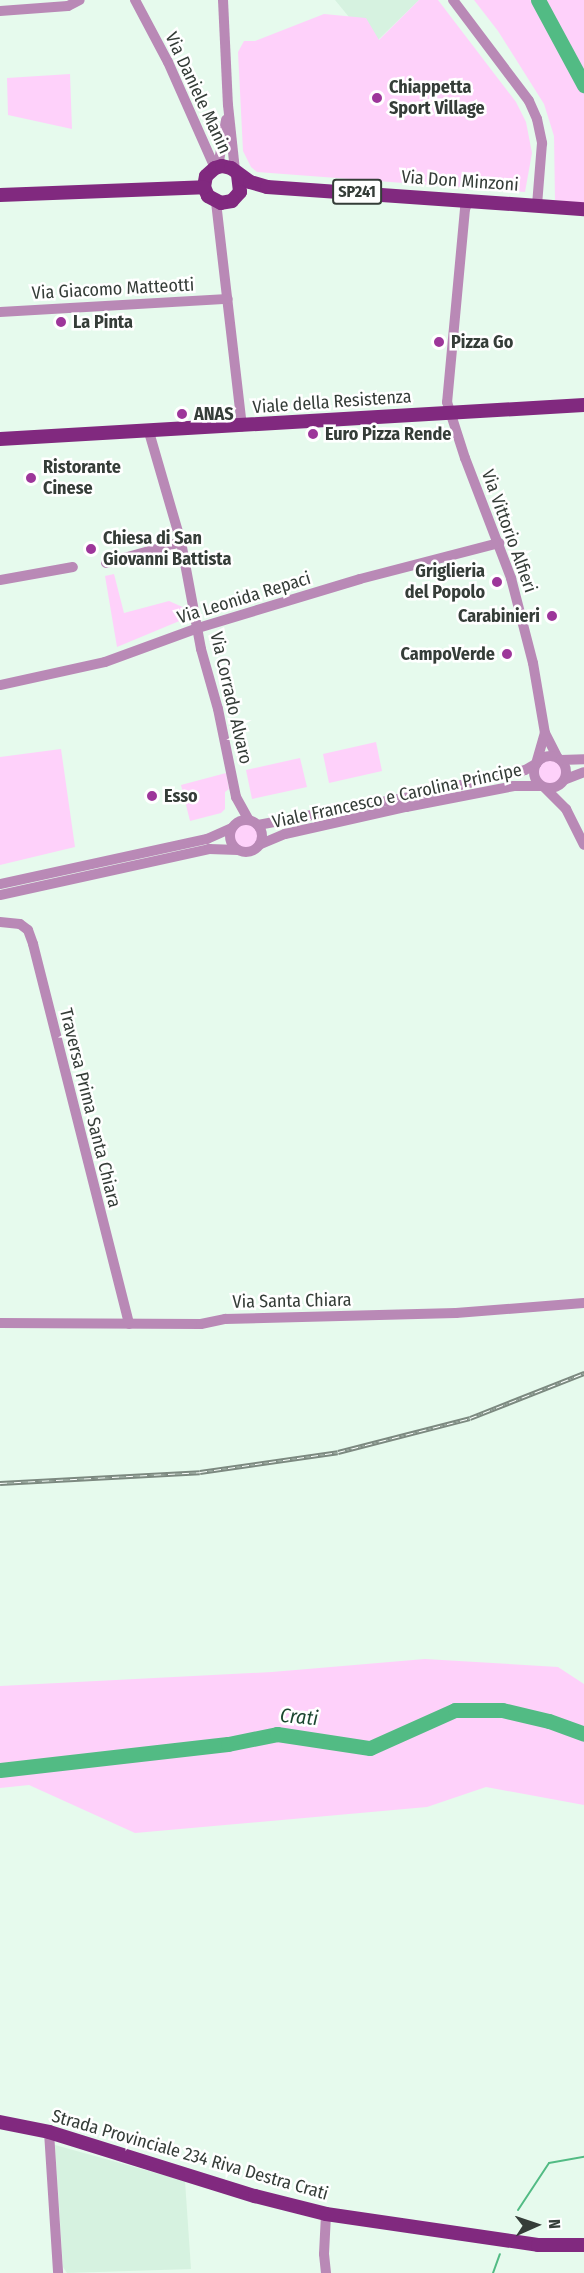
<!DOCTYPE html>
<style>
body{margin:0}
#map{position:relative;width:584px;height:2273px;overflow:hidden;background:#e6faed;font-family:"Fira Sans Condensed",sans-serif}
div>[style]{position:absolute}
[style*='--x']{left:calc(var(--x)*1px);top:calc(var(--y)*1px);width:calc(var(--w)*1px);rotate:calc(var(--a)*1deg)}
.built>*{inset:0;background:#d6f2e0}
.green>*{inset:0;background:#fed1fa}
.round{border-radius:50%}
.stream>*{height:2px;margin:-1px;padding:0 1px;transform-origin:1px;border-radius:1px;background:#52bb84}
.river>*{height:15px;margin:-7.5px;padding:0 7.5px;transform-origin:7.5px;border-radius:7.5px;background:#52bb84}
.minor>*{height:10px;margin:-5px;padding:0 5px;transform-origin:5px;border-radius:5px;background:#b989b6}
.minor>.ring{margin:-5px;padding:0;box-sizing:content-box;background:none;border:10px solid #b989b6;border-radius:50%}
.major>*{height:14px;margin:-7px;padding:0 7px;transform-origin:7px;border-radius:7px;background:#81297f}
.rail>*{height:4.5px;margin-top:-2.25px;transform-origin:0;background:repeating-linear-gradient(90deg,#fff 0 7px,#7c8980 0 14px);box-sizing:border-box;border-block:2px solid #7c8980}
.dots>*{width:16px;height:16px;translate:-50% -50%;box-sizing:border-box;border:3px solid #fff;border-radius:50%}
span{translate:-50% -50%;white-space:nowrap;text-align:center;line-height:1.15;-webkit-text-stroke:5px #fff;paint-order:stroke}
.shield-label span{padding:2px 4px;background:#fff;border:2px solid;border-radius:4px;-webkit-text-stroke-width:0}
.shield-label{font-size:16px;color:#353d38;font-weight:700}
.poi-label{font-size:18px;color:#353d38;font-weight:700}
.left{translate:0 -50%;text-align:left}
.right{translate:-100% -50%;text-align:right}
.street-label{font-size:18px;color:#353d38}
.water-label{font-size:20px;color:#1b4730;font-style:italic}
.north{position:absolute;left:506px;top:2195px;width:60px;height:60px;-webkit-text-stroke:4px #fff;paint-order:stroke;rotate:87deg;font-size:16px;font-weight:700;line-height:24px;text-align:center;color:#353d38}
.north::after{content:'';display:block;margin:auto;width:21px;height:27px;background:#353d38;clip-path:polygon(50% 0,100% 100%,50% 72%,0 100%)}
</style>
<div id="map">
<div class="built">
<i style="clip-path:polygon(335px 0,419px 0,378px 40px,366px 19px,349px 17px)"></i>
<i style="clip-path:polygon(55px 2145px,185px 2181px,191px 2269px,67px 2273px,63px 2267px)"></i>
</div>
<div class="green">
<i style="clip-path:polygon(419px 0,438px 0,516px 102px,526px 122px,532px 153px,525px 192px,257px 172px,251px 167px,243px 151px,238px 52px,244px 41px,255px 41px,324px 14px,366px 18px,379px 40px)"></i>
<i style="clip-path:polygon(474px 0,584px 0,584px 203px,555px 200px,554px 136px,544px 104px,498px 31px)"></i>
<i style="clip-path:polygon(70px 74px,72px 129px,8px 115px,7px 78px)"></i>
<i style="clip-path:polygon(114px 574px,124px 613px,169px 601px,187px 609px,189px 617px,117px 647px,105px 576px)"></i>
<i style="clip-path:polygon(376px 742px,382px 771px,329px 783px,323px 754px)"></i>
<i style="clip-path:polygon(61px 749px,75px 847px,0 865px,0 757px)"></i>
<i style="clip-path:polygon(300px 758px,307px 787px,252px 799px,246px 770px)"></i>
<i class="round" style="left:539px;top:760px;width:24px;height:24px"></i>
<i style="clip-path:polygon(226px 773px,229px 789px,225px 792px,225px 809px,221px 813px,190px 821px,181px 785px)"></i>
<i class="round" style="left:234px;top:824px;width:24px;height:24px"></i>
<i style="clip-path:polygon(425px 1659px,558px 1667px,584px 1684px,584px 1805px,486px 1787px,427px 1807px,135px 1833px,29px 1785px,0 1788px,0 1686px,272px 1672px)"></i>
</div>
<div class="stream">
<i style="--x:518;--y:2210;--w:56;--a:-56.6"></i>
<i style="--x:549;--y:2163;--w:36;--a:-10"></i>
<i style="--x:493;--y:2273;--w:20;--a:-70"></i>
</div>
<div class="river">
<i style="--x:538;--y:0;--w:97;--a:61.6"></i>
<i style="--x:0;--y:1770;--w:229;--a:-6.5"></i>
<i style="--x:228;--y:1744;--w:50;--a:-11.5"></i>
<i style="--x:277;--y:1734;--w:94;--a:8.6"></i>
<i style="--x:370;--y:1748;--w:93;--a:-24.1"></i>
<i style="--x:455;--y:1710;--w:47;--a:0"></i>
<i style="--x:502;--y:1710;--w:48;--a:13.2"></i>
<i style="--x:549;--y:1721;--w:37;--a:20"></i>
</div>
<div class="minor">
<i style="--x:135;--y:0;--w:70;--a:62"></i>
<i style="--x:168;--y:62;--w:116;--a:66.1"></i>
<i style="--x:223;--y:0;--w:105;--a:87.3"></i>
<i style="--x:228;--y:105;--w:66;--a:83.9"></i>
<i style="--x:453;--y:0;--w:126;--a:53"></i>
<i style="--x:529;--y:101;--w:20;--a:66"></i>
<i style="--x:537;--y:119;--w:25;--a:78"></i>
<i style="--x:542;--y:143;--w:62;--a:94.6"></i>
<i style="--x:0;--y:11;--w:68;--a:-4.2"></i>
<i style="--x:68;--y:6;--w:13;--a:-27"></i>
<i style="--x:218;--y:167;--w:48;--a:-80.3"></i>
<i style="--x:469;--y:200;--w:10;--a:114"></i>
<i style="--x:465;--y:209;--w:194;--a:95.3"></i>
<i style="--x:447;--y:402;--w:59;--a:72.2"></i>
<i style="--x:465;--y:458;--w:129;--a:69"></i>
<i style="--x:511;--y:578;--w:88;--a:75.5"></i>
<i style="--x:533;--y:663;--w:71;--a:80.3"></i>
<i style="--x:545;--y:733;--w:27;--a:63"></i>
<i style="--x:216;--y:202;--w:226;--a:83.4"></i>
<i style="--x:0;--y:312;--w:228;--a:-3.3"></i>
<i style="--x:149;--y:432;--w:115;--a:73.8"></i>
<i style="--x:181;--y:542;--w:109;--a:79.4"></i>
<i style="--x:201;--y:649;--w:62;--a:74.2"></i>
<i style="--x:218;--y:709;--w:90;--a:78.4"></i>
<i style="--x:236;--y:797;--w:26;--a:61"></i>
<i style="--x:106;--y:563;--w:78;--a:-15.6"></i>
<i style="--x:0;--y:580;--w:74;--a:-10.1"></i>
<i style="--x:0;--y:685;--w:107;--a:-12.4"></i>
<i style="--x:105;--y:662;--w:99;--a:-20.1"></i>
<i style="--x:198;--y:628;--w:169;--a:-16.8"></i>
<i style="--x:360;--y:579;--w:144;--a:-14.5"></i>
<i class="ring" style="left:534px;top:756px;width:22px;height:22px"></i>
<i style="--x:561;--y:760;--w:23;--a:-2"></i>
<i style="--x:566;--y:779;--w:19;--a:-21"></i>
<i style="--x:545;--y:788;--w:30;--a:45"></i>
<i style="--x:566;--y:809;--w:40;--a:63.4"></i>
<i class="ring" style="left:230px;top:820px;width:22px;height:22px"></i>
<i style="--x:258;--y:825;--w:148;--a:-10.5"></i>
<i style="--x:404;--y:798;--w:124;--a:-13"></i>
<i style="--x:525;--y:770;--w:13;--a:-29"></i>
<i style="--x:536;--y:764;--w:32;--a:-74"></i>
<i style="--x:261;--y:844;--w:26;--a:-23"></i>
<i style="--x:285;--y:834;--w:124;--a:-12.6"></i>
<i style="--x:406;--y:807;--w:110;--a:-11"></i>
<i style="--x:514;--y:786;--w:27;--a:0"></i>
<i style="--x:0;--y:884;--w:212;--a:-12.3"></i>
<i style="--x:207;--y:839;--w:27;--a:-24"></i>
<i style="--x:0;--y:895;--w:214;--a:-12.4"></i>
<i style="--x:209;--y:849;--w:29;--a:2"></i>
<i style="--x:0;--y:922;--w:20;--a:6"></i>
<i style="--x:20;--y:924;--w:10;--a:37"></i>
<i style="--x:28;--y:930;--w:15;--a:70"></i>
<i style="--x:33;--y:944;--w:392;--a:75.8"></i>
<i style="--x:0;--y:1323;--w:201;--a:0.3"></i>
<i style="--x:201;--y:1324;--w:25;--a:-12"></i>
<i style="--x:225;--y:1319;--w:231;--a:-1.5"></i>
<i style="--x:456;--y:1313;--w:128;--a:-4.5"></i>
<i style="--x:49;--y:2132;--w:141;--a:86.3"></i>
<i style="--x:326;--y:2273;--w:19;--a:-96"></i>
<i style="--x:324;--y:2254;--w:40;--a:-87.1"></i>
</div>
<div class="major">
<i style="--x:238;--y:175;--w:17;--a:83"></i>
<i style="--x:240;--y:192;--w:12;--a:132"></i>
<i style="--x:232;--y:201;--w:11;--a:170"></i>
<i style="--x:221;--y:203;--w:15;--a:-152"></i>
<i style="--x:208;--y:196;--w:10;--a:-114"></i>
<i style="--x:204;--y:187;--w:11;--a:-80"></i>
<i style="--x:206;--y:176;--w:12;--a:-42"></i>
<i style="--x:215;--y:168;--w:7;--a:-16"></i>
<i style="--x:222;--y:166;--w:9;--a:13"></i>
<i style="--x:231;--y:168;--w:24;--a:36"></i>
<i style="--x:250;--y:182;--w:18;--a:16"></i>
<i style="--x:267;--y:187;--w:318;--a:4"></i>
<i style="--x:0;--y:195;--w:204;--a:-2.2"></i>
<i style="--x:0;--y:439;--w:585;--a:-3.33"></i>
<i style="--x:0;--y:2122;--w:50;--a:11.5"></i>
<i style="--x:49;--y:2132;--w:216;--a:17.3"></i>
<i style="--x:255;--y:2196;--w:73;--a:14.2"></i>
<i style="--x:326;--y:2214;--w:214;--a:8.3"></i>
<i style="--x:538;--y:2245;--w:46;--a:0"></i>
</div>
<div class="rail">
<i style="--x:0;--y:1483;--w:200;--a:-3.1"></i>
<i style="--x:200;--y:1472;--w:139;--a:-8.2"></i>
<i style="--x:338;--y:1452;--w:136;--a:-14.4"></i>
<i style="--x:470;--y:1418;--w:123;--a:-21.5"></i>
</div>
<div class="dots">
<i style="left:377px;top:98px;background:#9d369a"></i>
<i style="left:61px;top:322px;background:#9d369a"></i>
<i style="left:439px;top:342px;background:#9d369a"></i>
<i style="left:182px;top:414px;background:#9d369a"></i>
<i style="left:313px;top:434px;background:#9d369a"></i>
<i style="left:31px;top:478px;background:#9d369a"></i>
<i style="left:91px;top:549px;background:#9d369a"></i>
<i style="left:497px;top:582px;background:#9d369a"></i>
<i style="left:552px;top:616px;background:#9d369a"></i>
<i style="left:507px;top:654px;background:#9d369a"></i>
<i style="left:152px;top:796px;background:#9d369a"></i>
</div>
<div class="shield-label">
<span style="left:357px;top:192px">SP241</span>
</div>
<div class="poi-label">
<span class="left" style="left:389px;top:98px">Chiappetta<br>Sport Village</span>
<span class="left" style="left:73px;top:322px">La Pinta</span>
<span class="left" style="left:451px;top:342px">Pizza Go</span>
<span class="left" style="left:194px;top:414px">ANAS</span>
<span class="left" style="left:325px;top:434px">Euro Pizza Rende</span>
<span class="left" style="left:43px;top:478px">Ristorante<br>Cinese</span>
<span class="left" style="left:103px;top:549px">Chiesa di San<br>Giovanni Battista</span>
<span class="right" style="left:485px;top:582px">Griglieria<br>del Popolo</span>
<span class="right" style="left:540px;top:616px">Carabinieri</span>
<span class="right" style="left:495px;top:654px">CampoVerde</span>
<span class="left" style="left:164px;top:796px">Esso</span>
</div>
<div class="street-label">
<span style="left:198px;top:93px;rotate:65deg">Via Daniele Manin</span>
<span style="left:460px;top:181px;rotate:4deg">Via Don Minzoni</span>
<span style="left:113px;top:289px;rotate:-3deg">Via Giacomo Matteotti</span>
<span style="left:332px;top:402px;rotate:-4deg">Viale della Resistenza</span>
<span style="left:509px;top:531px;rotate:70deg">Via Vittorio Alfieri</span>
<span style="left:244px;top:598px;rotate:-17deg">Via Leonida Repaci</span>
<span style="left:231px;top:698px;rotate:77deg">Via Corrado Alvaro</span>
<span style="left:397px;top:796px;rotate:-12deg">Viale Francesco e Carolina Principe</span>
<span style="left:90px;top:1108px;rotate:76deg">Traversa Prima Santa Chiara</span>
<span style="left:292px;top:1301px;rotate:-1deg">Via Santa Chiara</span>
<span style="left:190px;top:2155px;rotate:16deg">Strada Provinciale 234 Riva Destra Crati</span>
</div>
<div class="water-label">
<span style="left:299px;top:1717px;rotate:5deg">Crati</span>
</div>
<div class="north">N</div>
</div>
